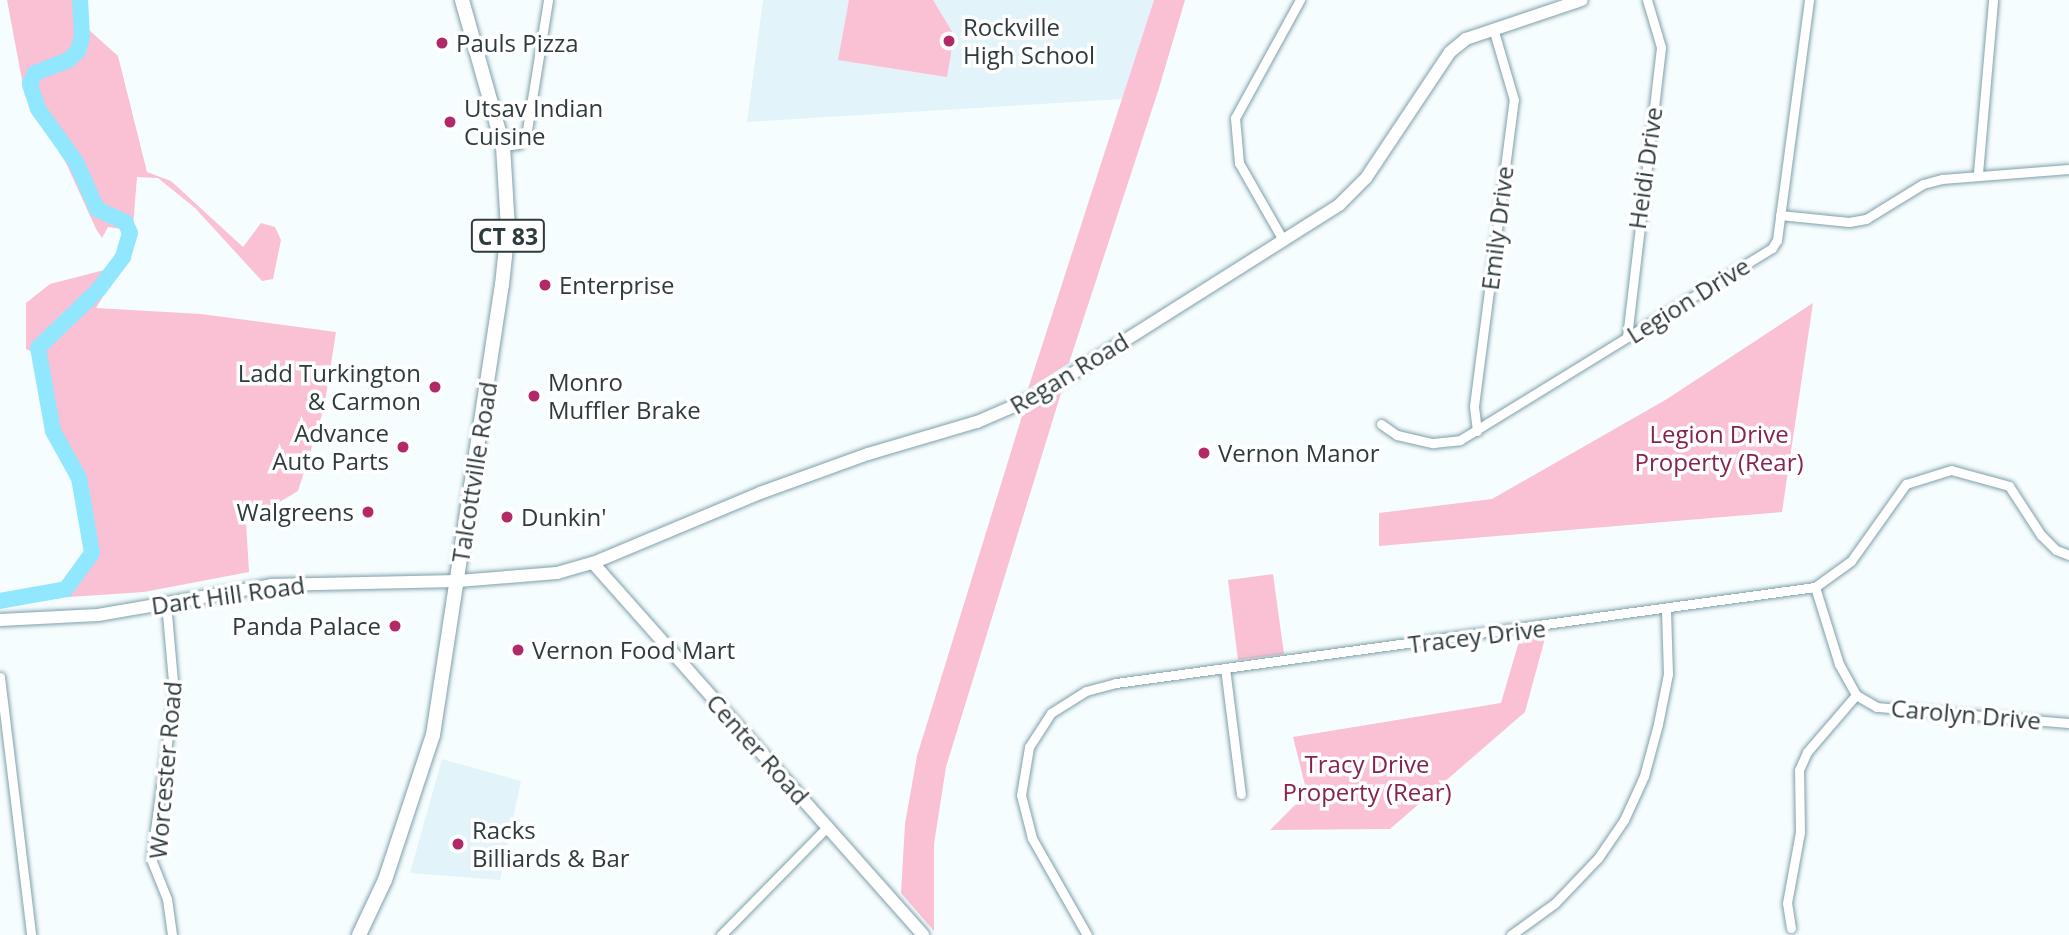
<!DOCTYPE html>
<style>
body{margin:0}
#map{position:relative;width:2069px;height:935px;overflow:hidden;background:#f6fdff;font-family:"Open Sans",sans-serif}
div>[style]{position:absolute}
[style*='--x']{left:calc(var(--x)*1px);top:calc(var(--y)*1px);width:calc(var(--w)*1px);rotate:calc(var(--a)*1deg)}
.built>*{inset:0;background:#e2f4f9}
.green>*{inset:0;background:#fac0d3}
.river>*{height:16px;margin:-8px;padding:0 8px;transform-origin:8px;border-radius:8px;background:#91e7fd}
.roads{filter:drop-shadow(0 0 2px #7ea0a9) drop-shadow(0 0 2px #7ea0a9)}
.street>*{height:9px;margin:-4.5px;padding:0 4.5px;transform-origin:4.5px;border-radius:4.5px;background:#fff}
.secondary>*{height:12px;margin:-6px;padding:0 6px;transform-origin:6px;border-radius:6px;background:#fff}
.primary>*{height:14px;margin:-7px;padding:0 7px;transform-origin:7px;border-radius:7px;background:#fff}
.dots>*{width:19px;height:19px;translate:-50% -50%;box-sizing:border-box;border:4px solid #fff;border-radius:50%}
span{translate:-50% -50%;white-space:nowrap;text-align:center;line-height:1.15;-webkit-text-stroke:7px #fff;paint-order:stroke}
.shield-label span{padding:2px 5px;background:#fff;border:2px solid;border-radius:5px;-webkit-text-stroke-width:0}
.shield-label{font-size:23px;color:#2d3b3f;font-weight:700}
.poi-label{font-size:24px;color:#2d3b3f}
.left{translate:0 -50%;text-align:left}
.right{translate:-100% -50%;text-align:right}
.street-label{font-size:24px;color:#2d3b3f}
.park-label{font-size:24px;color:#86224e}
</style>
<div id="map">
<div class="built">
<i style="clip-path:polygon(763px 0,1154px 0,1122px 99px,747px 122px)"></i>
<i style="clip-path:polygon(442px 759px,521px 781px,500px 880px,410px 873px)"></i>
</div>
<div class="green">
<i style="clip-path:polygon(7px 0,82px 0,89px 30px,118px 56px,147px 172px,171px 181px,243px 247px,261px 223px,275px 227px,281px 240px,273px 279px,262px 281px,195px 208px,158px 178px,137px 177px,131px 251px,96px 308px,201px 314px,336px 332px,324px 408px,298px 491px,246px 522px,249px 572px,144px 592px,9px 601px,66px 589px,92px 553px,79px 478px,55px 436px,37px 354px,26px 349px,26px 303px,50px 284px,112px 268px,125px 239px,122px 229px,108px 227px,102px 238px,96px 229px,67px 165px,25px 96px)"></i>
<i style="clip-path:polygon(849px 0,933px 0,954px 35px,947px 77px,838px 60px)"></i>
<i style="clip-path:polygon(1154px 0,1185px 0,1159px 88px,1069px 363px,1028px 389px)"></i>
<i style="clip-path:polygon(1813px 303px,1782px 512px,1379px 546px,1379px 513px,1492px 499px,1667px 399px)"></i>
<i style="clip-path:polygon(1062px 390px,946px 767px,934px 844px,934px 931px,901px 893px,905px 824px,917px 756px,1022px 416px)"></i>
<i style="clip-path:polygon(1273px 574px,1284px 654px,1238px 660px,1228px 580px)"></i>
<i style="clip-path:polygon(1548px 627px,1525px 712px,1390px 829px,1270px 830px,1307px 793px,1293px 737px,1501px 703px,1522px 631px)"></i>
</div>
<div class="river">
<i style="--x:0;--y:601;--w:67;--a:-10.3"></i>
<i style="--x:66;--y:589;--w:44;--a:-54.2"></i>
<i style="--x:92;--y:553;--w:76;--a:-99.8"></i>
<i style="--x:79;--y:478;--w:54;--a:-119"></i>
<i style="--x:53;--y:431;--w:84;--a:-100.2"></i>
<i style="--x:38;--y:348;--w:85;--a:-44"></i>
<i style="--x:99;--y:289;--w:40;--a:-53"></i>
<i style="--x:123;--y:257;--w:25;--a:-74"></i>
<i style="--x:130;--y:233;--w:12;--a:-114"></i>
<i style="--x:125;--y:222;--w:31;--a:-155"></i>
<i style="--x:97;--y:209;--w:51;--a:-114.1"></i>
<i style="--x:76;--y:162;--w:65;--a:-125.6"></i>
<i style="--x:38;--y:109;--w:26;--a:-108"></i>
<i style="--x:30;--y:84;--w:12;--a:-66"></i>
<i style="--x:35;--y:73;--w:34;--a:-21"></i>
<i style="--x:67;--y:61;--w:15;--a:-42"></i>
<i style="--x:78;--y:51;--w:15;--a:-74"></i>
<i style="--x:82;--y:37;--w:37;--a:-93"></i>
</div>
<div class="roads">
<div class="street">
<i style="--x:503;--y:146;--w:16;--a:-7"></i>
<i style="--x:519;--y:144;--w:16;--a:-60"></i>
<i style="--x:527;--y:130;--w:132;--a:-80.8"></i>
<i style="--x:1978;--y:173;--w:174;--a:-85"></i>
<i style="--x:1780;--y:215;--w:69;--a:5.8"></i>
<i style="--x:1849;--y:222;--w:17;--a:-10"></i>
<i style="--x:1866;--y:219;--w:67;--a:-31.6"></i>
<i style="--x:1923;--y:184;--w:20;--a:-15"></i>
<i style="--x:1942;--y:179;--w:127;--a:-4.5"></i>
<i style="--x:1283;--y:240;--w:89;--a:-119.7"></i>
<i style="--x:1239;--y:163;--w:45;--a:-95.1"></i>
<i style="--x:1235;--y:118;--w:135;--a:-61.2"></i>
<i style="--x:1627;--y:337;--w:292;--a:-83.3"></i>
<i style="--x:1661;--y:47;--w:49;--a:-106.6"></i>
<i style="--x:1381;--y:424;--w:19;--a:35"></i>
<i style="--x:1397;--y:435;--w:37;--a:13"></i>
<i style="--x:1433;--y:443;--w:27;--a:-6"></i>
<i style="--x:1460;--y:440;--w:366;--a:-31.6"></i>
<i style="--x:1772;--y:248;--w:9;--a:-58"></i>
<i style="--x:1777;--y:240;--w:242;--a:-82.4"></i>
<i style="--x:1477;--y:431;--w:25;--a:-97"></i>
<i style="--x:1474;--y:406;--w:309;--a:-82.6"></i>
<i style="--x:1514;--y:100;--w:75;--a:-106.3"></i>
<i style="--x:1815;--y:587;--w:81;--a:72.7"></i>
<i style="--x:1839;--y:664;--w:35;--a:61"></i>
<i style="--x:1856;--y:695;--w:24;--a:30"></i>
<i style="--x:1877;--y:707;--w:193;--a:4.8"></i>
<i style="--x:166;--y:603;--w:90;--a:84.9"></i>
<i style="--x:174;--y:693;--w:168;--a:97.9"></i>
<i style="--x:151;--y:859;--w:43;--a:68.2"></i>
<i style="--x:167;--y:899;--w:36;--a:82"></i>
<i style="--x:1225;--y:668;--w:127;--a:82.8"></i>
<i style="--x:0;--y:677;--w:260;--a:83.1"></i>
<i style="--x:1791;--y:928;--w:25;--a:-99"></i>
<i style="--x:1787;--y:903;--w:72;--a:-79.6"></i>
<i style="--x:1800;--y:832;--w:62;--a:-90.9"></i>
<i style="--x:1799;--y:770;--w:20;--a:-66"></i>
<i style="--x:1807;--y:752;--w:75;--a:-49.3"></i>
<i style="--x:721;--y:935;--w:153;--a:-45.5"></i>
<i style="--x:1087;--y:935;--w:112;--a:-119.6"></i>
<i style="--x:1032;--y:838;--w:44;--a:-104.3"></i>
<i style="--x:1021;--y:795;--w:49;--a:-80.5"></i>
<i style="--x:1029;--y:747;--w:40;--a:-57.1"></i>
<i style="--x:1051;--y:713;--w:41;--a:-32.2"></i>
<i style="--x:1086;--y:691;--w:31;--a:-15"></i>
<i style="--x:1116;--y:683;--w:706;--a:-7.82"></i>
<i style="--x:1815;--y:587;--w:44;--a:-35.8"></i>
<i style="--x:1851;--y:561;--w:95;--a:-54.5"></i>
<i style="--x:1906;--y:484;--w:47;--a:-17.3"></i>
<i style="--x:1951;--y:470;--w:60;--a:15.4"></i>
<i style="--x:2009;--y:486;--w:59;--a:56.9"></i>
<i style="--x:2041;--y:535;--w:21;--a:45"></i>
<i style="--x:2056;--y:550;--w:14;--a:21"></i>
<i style="--x:1511;--y:935;--w:54;--a:-36"></i>
<i style="--x:1555;--y:903;--w:62;--a:-46.3"></i>
<i style="--x:1598;--y:858;--w:46;--a:-55.6"></i>
<i style="--x:1624;--y:820;--w:48;--a:-65.6"></i>
<i style="--x:1644;--y:776;--w:54;--a:-74.9"></i>
<i style="--x:1658;--y:724;--w:51;--a:-78.7"></i>
<i style="--x:1668;--y:674;--w:64;--a:-91.8"></i>
</div>
<div class="secondary">
<i style="--x:593;--y:563;--w:497;--a:48.4"></i>
<i style="--x:0;--y:620;--w:98;--a:-2.9"></i>
<i style="--x:98;--y:615;--w:176;--a:-9.8"></i>
<i style="--x:271;--y:585;--w:187;--a:-1.2"></i>
<i style="--x:458;--y:581;--w:99;--a:-4.6"></i>
<i style="--x:557;--y:573;--w:37;--a:-16"></i>
<i style="--x:593;--y:563;--w:181;--a:-22.7"></i>
<i style="--x:760;--y:493;--w:115;--a:-19.9"></i>
<i style="--x:868;--y:454;--w:114;--a:-16.4"></i>
<i style="--x:977;--y:422;--w:65;--a:-23.4"></i>
<i style="--x:1037;--y:396;--w:357;--a:-32.3"></i>
<i style="--x:1339;--y:205;--w:38;--a:-45"></i>
<i style="--x:1366;--y:178;--w:151;--a:-56.3"></i>
<i style="--x:1450;--y:52;--w:21;--a:-39"></i>
<i style="--x:1466;--y:39;--w:122;--a:-18.6"></i>
</div>
<div class="primary">
<i style="--x:359;--y:935;--w:61;--a:-64.7"></i>
<i style="--x:385;--y:880;--w:153;--a:-71.7"></i>
<i style="--x:433;--y:735;--w:455;--a:-81.3"></i>
<i style="--x:502;--y:285;--w:57;--a:-84"></i>
<i style="--x:508;--y:228;--w:82;--a:-93.5"></i>
<i style="--x:503;--y:146;--w:152;--a:-105.7"></i>
</div>
</div>
<div class="dots">
<i style="left:949px;top:41px;background:#b22968"></i>
<i style="left:442px;top:43px;background:#b22968"></i>
<i style="left:450px;top:122px;background:#b22968"></i>
<i style="left:545px;top:285px;background:#b22968"></i>
<i style="left:435px;top:387px;background:#b22968"></i>
<i style="left:534px;top:396px;background:#b22968"></i>
<i style="left:403px;top:447px;background:#b22968"></i>
<i style="left:1204px;top:453px;background:#b22968"></i>
<i style="left:368px;top:512px;background:#b22968"></i>
<i style="left:507px;top:517px;background:#b22968"></i>
<i style="left:395px;top:626px;background:#b22968"></i>
<i style="left:518px;top:650px;background:#b22968"></i>
<i style="left:458px;top:844px;background:#b22968"></i>
</div>
<div class="shield-label">
<span style="left:508px;top:236px">CT 83</span>
</div>
<div class="poi-label">
<span class="left" style="left:963px;top:41px">Rockville<br>High School</span>
<span class="left" style="left:456px;top:43px">Pauls Pizza</span>
<span class="left" style="left:464px;top:122px">Utsav Indian<br>Cuisine</span>
<span class="left" style="left:559px;top:285px">Enterprise</span>
<span class="right" style="left:421px;top:387px">Ladd Turkington<br>&amp; Carmon</span>
<span class="left" style="left:548px;top:396px">Monro<br>Muffler Brake</span>
<span class="right" style="left:389px;top:447px">Advance<br>Auto Parts</span>
<span class="left" style="left:1218px;top:453px">Vernon Manor</span>
<span class="right" style="left:354px;top:512px">Walgreens</span>
<span class="left" style="left:521px;top:517px">Dunkin'</span>
<span class="right" style="left:381px;top:626px">Panda Palace</span>
<span class="left" style="left:532px;top:650px">Vernon Food Mart</span>
<span class="left" style="left:472px;top:844px">Racks<br>Billiards &amp; Bar</span>
</div>
<div class="street-label">
<span style="left:1645px;top:168px;rotate:-82deg">Heidi Drive</span>
<span style="left:1497px;top:228px;rotate:-83deg">Emily Drive</span>
<span style="left:1688px;top:300px;rotate:-32deg">Legion Drive</span>
<span style="left:1069px;top:373px;rotate:-31deg">Regan Road</span>
<span style="left:474px;top:472px;rotate:-81deg">Talcottville Road</span>
<span style="left:228px;top:595px;rotate:-8deg">Dart Hill Road</span>
<span style="left:1477px;top:636px;rotate:-7deg">Tracey Drive</span>
<span style="left:1966px;top:714px;rotate:5deg">Carolyn Drive</span>
<span style="left:758px;top:749px;rotate:48deg">Center Road</span>
<span style="left:165px;top:770px;rotate:-85deg">Worcester Road</span>
</div>
<div class="park-label">
<span style="left:1719px;top:448px">Legion Drive<br>Property (Rear)</span>
<span style="left:1367px;top:778px">Tracy Drive<br>Property (Rear)</span>
</div>
</div>
